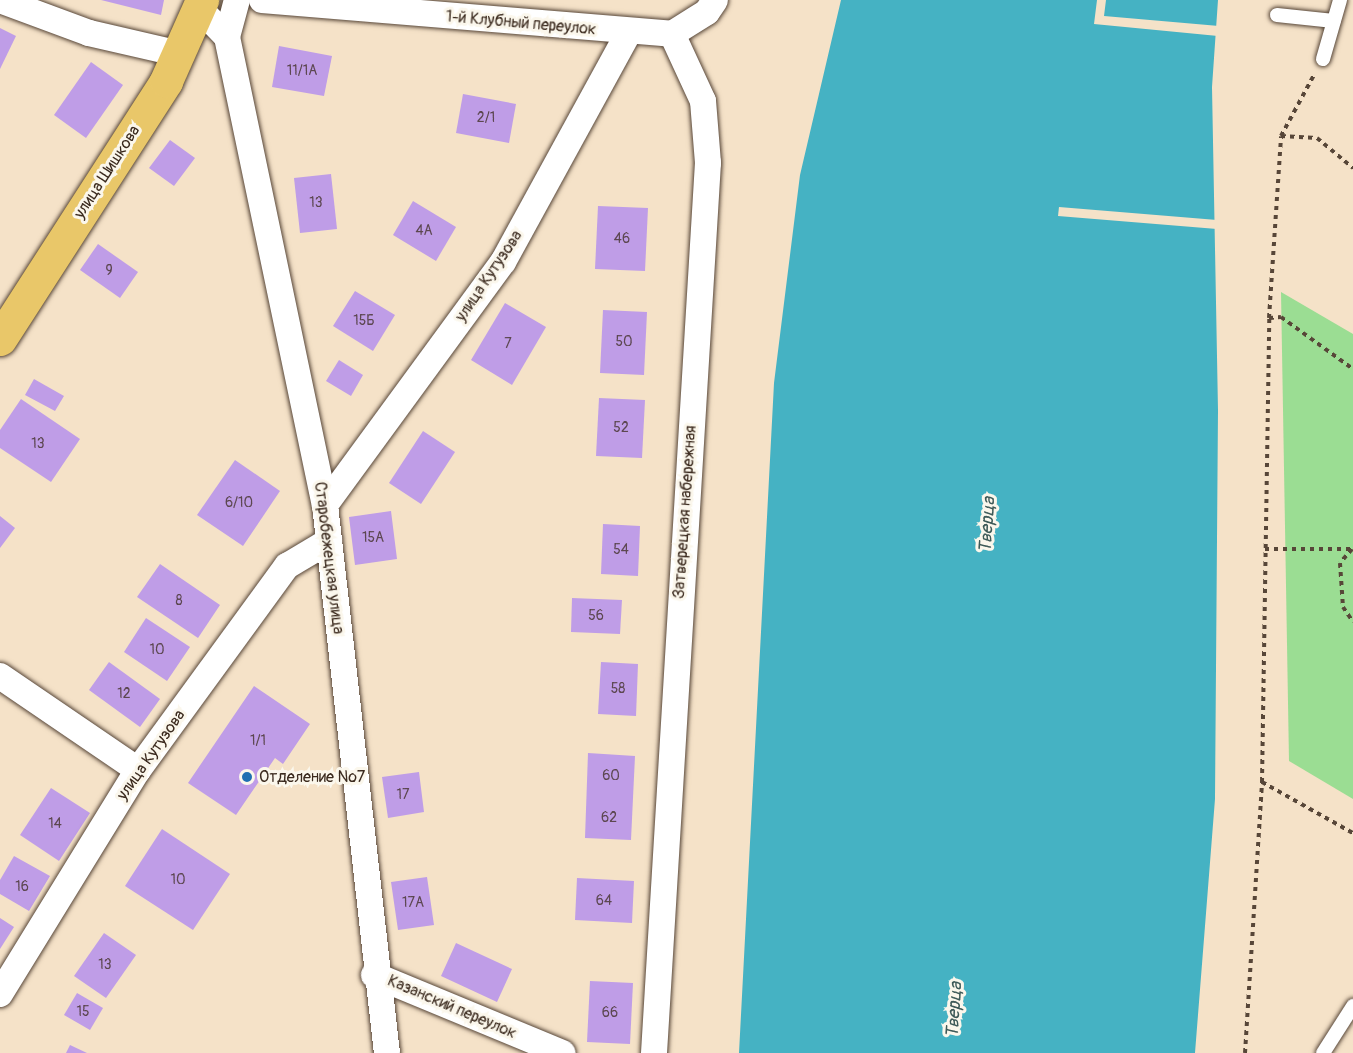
<!DOCTYPE html>
<meta charset="utf-8">
<style>
body{margin:0}
#map{position:relative;width:1353px;height:1053px;overflow:hidden;background:#f5e2c8;font-family:Pangolin,sans-serif}
div>[style]{position:absolute}
[style*='--x']{left:calc(var(--x)*1px);top:calc(var(--y)*1px);width:calc(var(--w)*1px);rotate:calc(var(--a)*1deg)}
.green>*{inset:0;background:#9bdd93}
.water>*{inset:0;background:#45b2c3}
.pier>*{inset:0;background:#f5e2c8}
.building>*{inset:0;background:#bf9de7}
.path>*{height:4px;margin-top:-2px;transform-origin:0;background:repeating-linear-gradient(90deg,#574638 0 4.5px,transparent 0 9px)}
.roads{filter:drop-shadow(0 0 2px #574638) drop-shadow(0 0 2px #574638)}
.service>*{height:14px;margin:-7px;padding:0 7px;transform-origin:7px;border-radius:7px;background:#fff}
.minor>*{height:26px;margin:-13px;padding:0 13px;transform-origin:13px;border-radius:13px;background:#fff}
.primary>*{height:33px;margin:-16.5px;padding:0 16.5px;transform-origin:16.5px;border-radius:16.5px;background:#e9c769}
.dots>*{width:16px;height:16px;translate:-50% -50%;box-sizing:border-box;border:3px solid #fbf7ec;border-radius:50%}
span{translate:-50% -50%;white-space:nowrap;text-align:center;line-height:1.15;-webkit-text-stroke:6px #fbf7ec;paint-order:stroke}
.number-label{font-size:14px;color:#5c4750}
.number-label span{-webkit-text-stroke-width:0}
.street-label{font-size:16px;color:#3b2a1e}
.poi-label{font-size:16px;color:#3b2a1e}
.left{translate:0 -50%;text-align:left}
.water-label{font-size:18px;color:#3e5a58;font-style:italic}
</style>
<div id="map">
<div class="green">
<i style="clip-path:polygon(1281px 292px,1353px 334px,1353px 799px,1289px 761px)"></i>
</div>
<div class="water">
<i style="clip-path:polygon(841px 0,1218px 0,1212px 87px,1218px 410px,1215px 799px,1195px 1053px,739px 1053px,774px 383px,800px 175px)"></i>
</div>
<div class="pier">
<i style="clip-path:polygon(1097px 0,1106px 0,1104px 16px,1219px 26px,1218px 36px,1094px 24px)"></i>
<i style="clip-path:polygon(1059px 207px,1217px 220px,1217px 229px,1058px 216px)"></i>
</div>
<div class="building">
<i style="clip-path:polygon(101px 0,164px 0,161px 15px)"></i>
<i style="clip-path:polygon(0 28px,16px 36px,0 69px)"></i>
<i style="clip-path:polygon(279px 46px,332px 56px,324px 96px,272px 87px)"></i>
<i style="clip-path:polygon(91px 62px,123px 85px,86px 138px,54px 115px)"></i>
<i style="clip-path:polygon(463px 94px,516px 104px,509px 143px,456px 133px)"></i>
<i style="clip-path:polygon(170px 140px,195px 158px,174px 186px,149px 168px)"></i>
<i style="clip-path:polygon(331px 174px,337px 229px,300px 233px,294px 178px)"></i>
<i style="clip-path:polygon(413px 201px,456px 227px,436px 261px,393px 235px)"></i>
<i style="clip-path:polygon(598px 206px,648px 208px,645px 271px,595px 269px)"></i>
<i style="clip-path:polygon(98px 244px,138px 272px,120px 298px,80px 270px)"></i>
<i style="clip-path:polygon(355px 291px,395px 315px,373px 351px,333px 326px)"></i>
<i style="clip-path:polygon(505px 303px,546px 327px,512px 385px,471px 360px)"></i>
<i style="clip-path:polygon(603px 310px,647px 312px,644px 375px,600px 373px)"></i>
<i style="clip-path:polygon(339px 360px,363px 375px,351px 396px,326px 381px)"></i>
<i style="clip-path:polygon(34px 379px,64px 396px,55px 411px,25px 395px)"></i>
<i style="clip-path:polygon(599px 398px,645px 400px,642px 458px,596px 456px)"></i>
<i style="clip-path:polygon(21px 399px,80px 439px,51px 482px,0 448px,0 430px)"></i>
<i style="clip-path:polygon(423px 431px,455px 452px,421px 504px,389px 483px)"></i>
<i style="clip-path:polygon(235px 460px,280px 491px,243px 546px,197px 515px)"></i>
<i style="clip-path:polygon(391px 511px,397px 559px,355px 565px,349px 517px)"></i>
<i style="clip-path:polygon(0 516px,15px 528px,0 548px)"></i>
<i style="clip-path:polygon(603px 524px,640px 526px,638px 576px,601px 574px)"></i>
<i style="clip-path:polygon(160px 564px,220px 605px,198px 638px,137px 597px)"></i>
<i style="clip-path:polygon(572px 598px,622px 600px,620px 634px,571px 632px)"></i>
<i style="clip-path:polygon(146px 618px,190px 647px,167px 681px,124px 652px)"></i>
<i style="clip-path:polygon(109px 662px,160px 699px,140px 727px,89px 690px)"></i>
<i style="clip-path:polygon(601px 662px,638px 664px,636px 716px,598px 714px)"></i>
<i style="clip-path:polygon(254px 686px,310px 724px,283px 764px,275px 758px,236px 815px,188px 783px)"></i>
<i style="clip-path:polygon(588px 753px,635px 756px,631px 840px,585px 838px)"></i>
<i style="clip-path:polygon(419px 772px,424px 812px,388px 818px,382px 777px)"></i>
<i style="clip-path:polygon(51px 788px,90px 813px,59px 861px,20px 835px)"></i>
<i style="clip-path:polygon(162px 829px,230px 874px,193px 930px,125px 886px)"></i>
<i style="clip-path:polygon(14px 856px,50px 876px,29px 911px,0 894px,0 880px)"></i>
<i style="clip-path:polygon(427px 877px,434px 925px,398px 930px,391px 882px)"></i>
<i style="clip-path:polygon(577px 878px,634px 881px,632px 923px,575px 920px)"></i>
<i style="clip-path:polygon(0 918px,14px 927px,0 949px)"></i>
<i style="clip-path:polygon(104px 933px,136px 955px,106px 998px,74px 976px)"></i>
<i style="clip-path:polygon(456px 943px,512px 969px,497px 1002px,441px 976px)"></i>
<i style="clip-path:polygon(590px 981px,633px 983px,630px 1044px,587px 1042px)"></i>
<i style="clip-path:polygon(77px 993px,103px 1008px,90px 1030px,64px 1015px)"></i>
<i style="clip-path:polygon(70px 1045px,87px 1053px,66px 1053px)"></i>
</div>
<div class="path">
<i style="--x:1281;--y:136;--w:36;--a:3"></i>
<i style="--x:1317;--y:138;--w:47;--a:39.8"></i>
<i style="--x:1269;--y:318;--w:12;--a:-5"></i>
<i style="--x:1281;--y:317;--w:89;--a:35.8"></i>
<i style="--x:1265;--y:549;--w:88;--a:0"></i>
<i style="--x:1352;--y:549;--w:18;--a:131"></i>
<i style="--x:1340;--y:563;--w:44;--a:86.1"></i>
<i style="--x:1343;--y:607;--w:18;--a:56"></i>
<i style="--x:1262;--y:782;--w:104;--a:29.3"></i>
<i style="--x:1245;--y:1053;--w:272;--a:-86.4"></i>
<i style="--x:1262;--y:782;--w:464;--a:-89.1"></i>
<i style="--x:1269;--y:318;--w:182;--a:-86.2"></i>
<i style="--x:1281;--y:136;--w:69;--a:-61.6"></i>
</div>
<div class="roads">
<div class="service">
<i style="--x:1277;--y:15;--w:57;--a:6"></i>
<i style="--x:1323;--y:59;--w:61;--a:-73.9"></i>
<i style="--x:1323;--y:1053;--w:56;--a:-57.4"></i>
</div>
<div class="minor">
<i style="--x:0;--y:0;--w:95;--a:20.3"></i>
<i style="--x:89;--y:33;--w:93;--a:13"></i>
<i style="--x:262;--y:0;--w:411;--a:4.7"></i>
<i style="--x:199;--y:8;--w:40;--a:46"></i>
<i style="--x:227;--y:37;--w:478;--a:78.2"></i>
<i style="--x:325;--y:505;--w:551;--a:83.55"></i>
<i style="--x:672;--y:34;--w:41;--a:-32.2"></i>
<i style="--x:707;--y:12;--w:14;--a:-56"></i>
<i style="--x:227;--y:37;--w:38;--a:-75"></i>
<i style="--x:325;--y:505;--w:301;--a:-53.8"></i>
<i style="--x:503;--y:262;--w:262;--a:-61.3"></i>
<i style="--x:0;--y:676;--w:167;--a:34.3"></i>
<i style="--x:374;--y:975;--w:204;--a:22.5"></i>
<i style="--x:0;--y:994;--w:263;--a:-58.4"></i>
<i style="--x:138;--y:770;--w:253;--a:-53.9"></i>
<i style="--x:287;--y:566;--w:49;--a:-30.8"></i>
<i style="--x:654;--y:1053;--w:892;--a:-86.53"></i>
<i style="--x:708;--y:163;--w:62;--a:-94.6"></i>
<i style="--x:703;--y:101;--w:74;--a:-114.8"></i>
</div>
<div class="primary">
<i style="--x:0;--y:339;--w:307;--a:-57.2"></i>
<i style="--x:166;--y:81;--w:89;--a:-66"></i>
</div>
</div>
<div class="dots">
<i style="left:247px;top:777px;background:#1f6fb2"></i>
</div>
<div class="number-label">
<span style="left:302px;top:71px">11/1А</span>
<span style="left:486px;top:118px">2/1</span>
<span style="left:316px;top:203px">13</span>
<span style="left:424px;top:231px">4А</span>
<span style="left:622px;top:239px">46</span>
<span style="left:109px;top:271px">9</span>
<span style="left:364px;top:321px">15Б</span>
<span style="left:624px;top:342px">50</span>
<span style="left:508px;top:344px">7</span>
<span style="left:621px;top:428px">52</span>
<span style="left:38px;top:444px">13</span>
<span style="left:239px;top:503px">6/10</span>
<span style="left:373px;top:538px">15А</span>
<span style="left:621px;top:550px">54</span>
<span style="left:179px;top:601px">8</span>
<span style="left:596px;top:616px">56</span>
<span style="left:157px;top:650px">10</span>
<span style="left:618px;top:689px">58</span>
<span style="left:124px;top:694px">12</span>
<span style="left:258px;top:741px">1/1</span>
<span style="left:611px;top:776px">60</span>
<span style="left:403px;top:795px">17</span>
<span style="left:609px;top:818px">62</span>
<span style="left:55px;top:824px">14</span>
<span style="left:178px;top:880px">10</span>
<span style="left:22px;top:887px">16</span>
<span style="left:604px;top:901px">64</span>
<span style="left:413px;top:903px">17А</span>
<span style="left:105px;top:965px">13</span>
<span style="left:83px;top:1012px">15</span>
<span style="left:610px;top:1013px">66</span>
</div>
<div class="street-label">
<span style="left:521px;top:23px;rotate:5deg">1-й Клубный переулок</span>
<span style="left:107px;top:172px;rotate:-57deg">улица Шишкова</span>
<span style="left:489px;top:276px;rotate:-56deg">улица Кутузова</span>
<span style="left:685px;top:512px;rotate:-86deg">Затверецкая набережная</span>
<span style="left:329px;top:558px;rotate:83deg">Старобежецкая улица</span>
<span style="left:151px;top:755px;rotate:-55deg">улица Кутузова</span>
<span style="left:452px;top:1007px;rotate:23deg">Казанский переулок</span>
</div>
<div class="poi-label">
<span class="left" style="left:259px;top:777px">Отделение №7</span>
</div>
<div class="water-label">
<span style="left:988px;top:525px;rotate:-86deg">Тверца</span>
<span style="left:955px;top:1010px;rotate:-86deg">Тверца</span>
</div>
</div>
